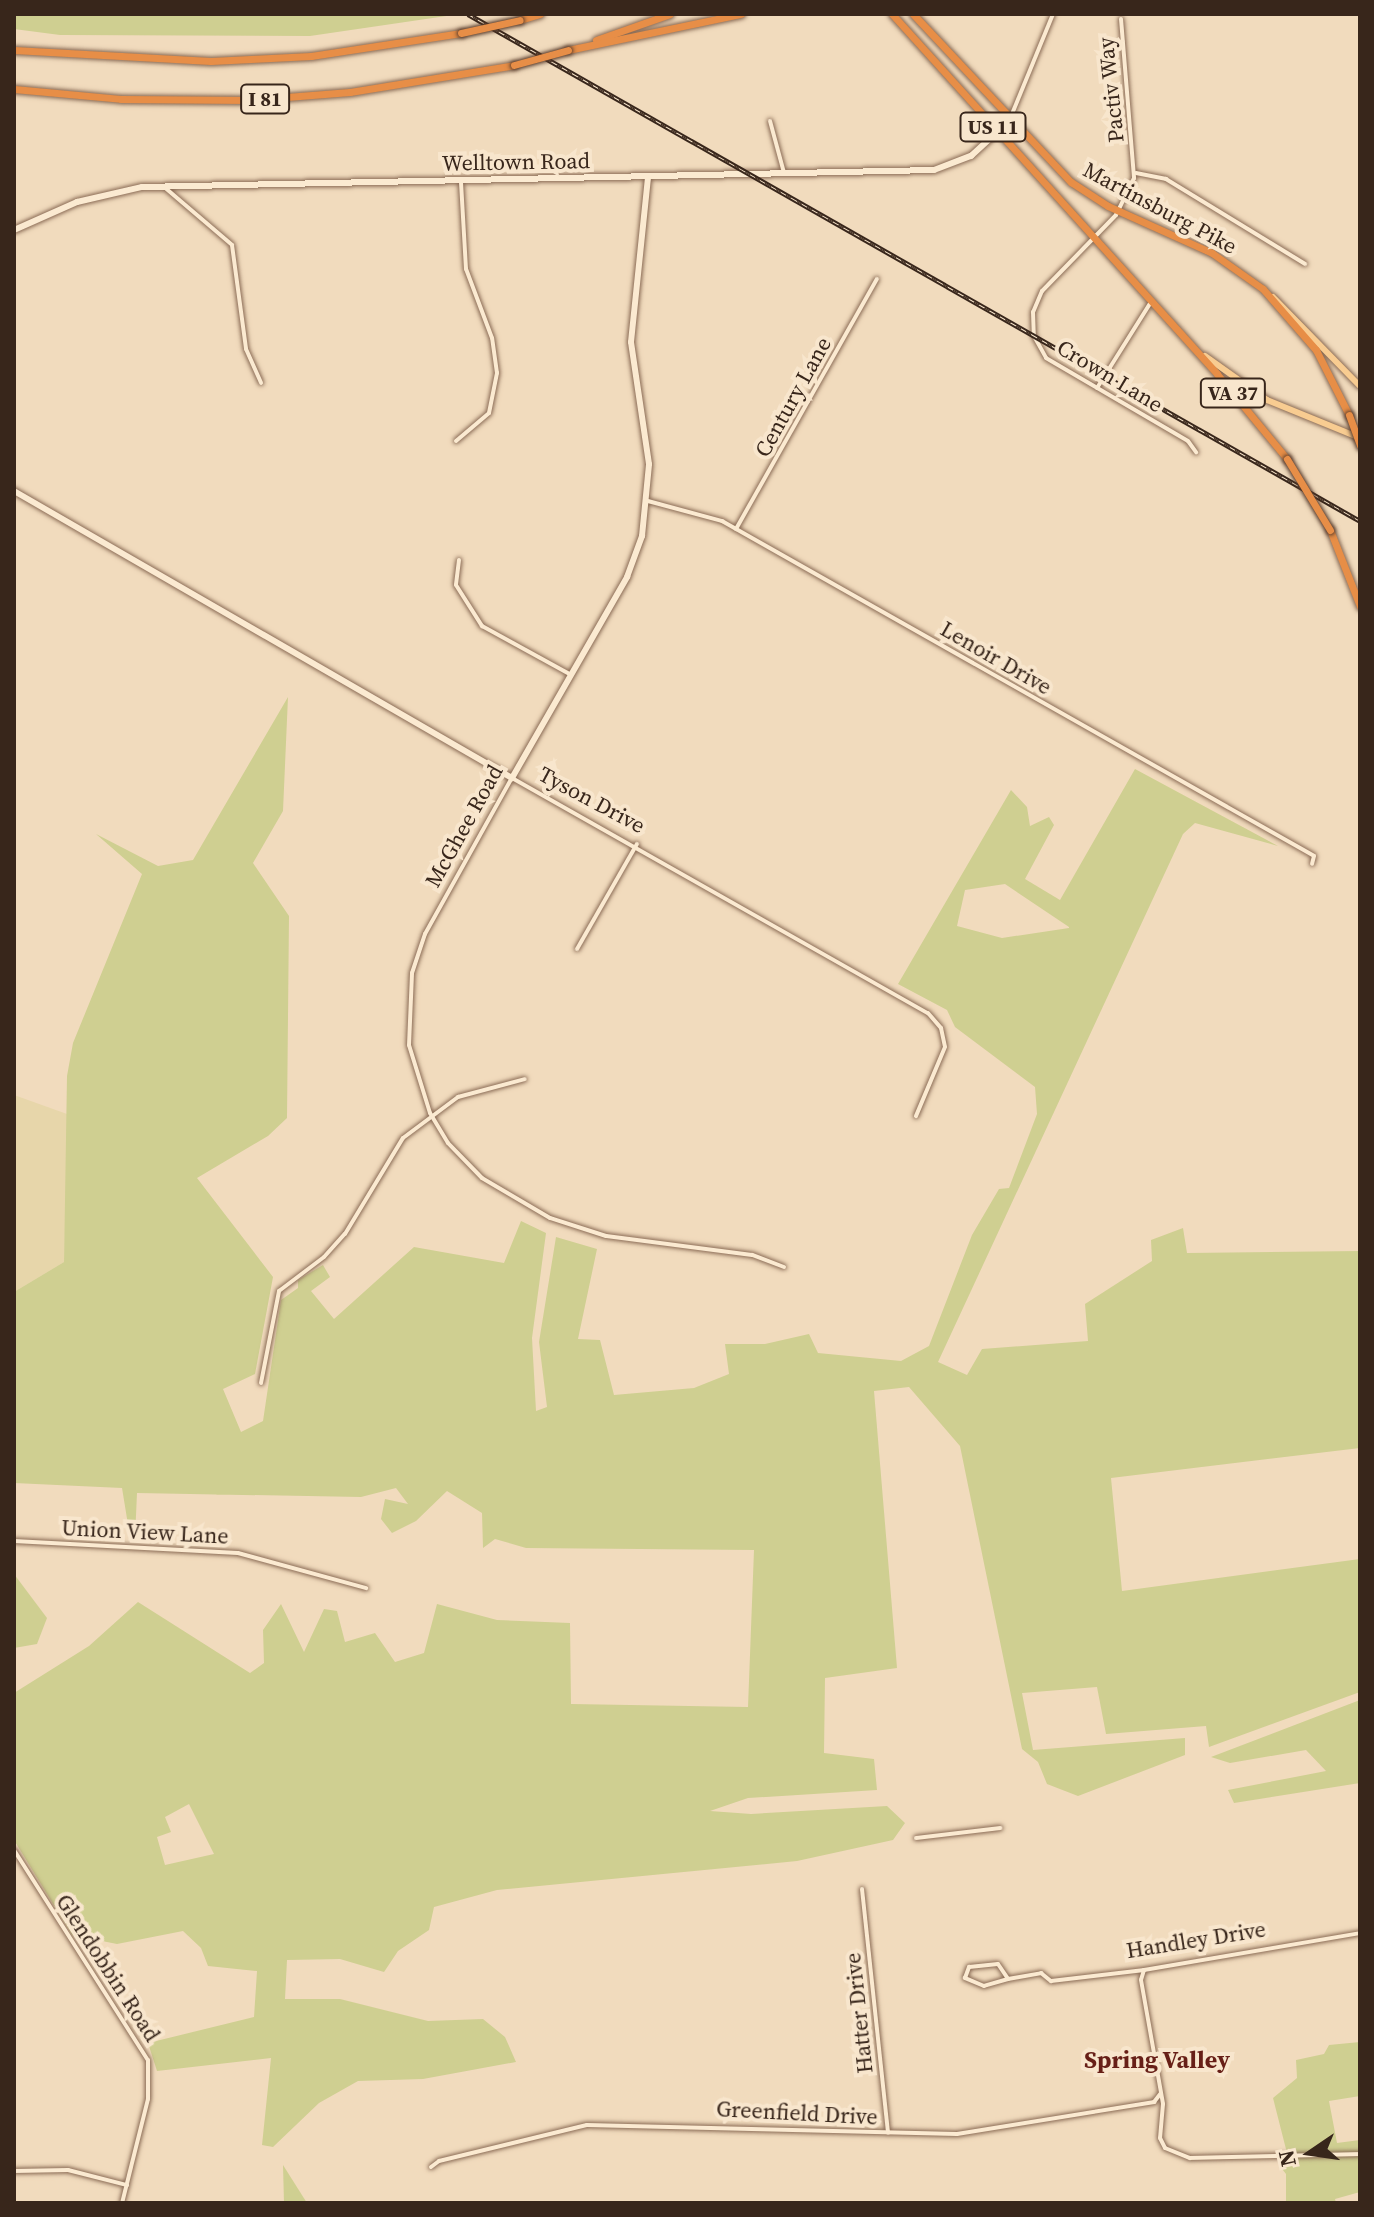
<!DOCTYPE html>
<style>
body{margin:0}
#map{position:relative;width:1374px;height:2217px;overflow:hidden;background:#f1dbbd;font-family:"Source Serif 4",serif}
div>[style]{position:absolute}
[style*='--x']{left:calc(var(--x)*1px);top:calc(var(--y)*1px);width:calc(var(--w)*1px);rotate:calc(var(--a)*1deg)}
.farmland>*{inset:0;background:#e7d6aa}
.green>*{inset:0;background:#cfcf91}
.roads{filter:drop-shadow(0 0 2px #8a6b55) drop-shadow(0 0 2px #8a6b55)}
.street>*{height:4px;margin:-2px;padding:0 2px;transform-origin:2px;border-radius:2px;background:#fbead1}
.secondary>*{height:6px;margin:-3px;padding:0 3px;transform-origin:3px;border-radius:3px;background:#fbead1}
.primary>*{height:6px;margin:-3px;padding:0 3px;transform-origin:3px;border-radius:3px;background:#f8cc91}
.highway>*{height:7px;margin:-3.5px;padding:0 3.5px;transform-origin:3.5px;border-radius:3.5px;background:#e78e47}
.rail>*{height:5px;margin-top:-2.5px;transform-origin:0;background:repeating-linear-gradient(90deg,#f8e6cd 0 6px,#38261b 0 12px);box-sizing:border-box;border-block:2px solid #38261b}
.bridges{filter:drop-shadow(0 0 2px #573a2a) drop-shadow(0 0 2px #573a2a)}
.highway-bridge>*{height:7px;margin:-3.5px;padding:0 3.5px;transform-origin:3.5px;border-radius:3.5px;background:#e78e47}
span{translate:-50% -50%;white-space:nowrap;text-align:center;line-height:1.15;-webkit-text-stroke:8px #f8e6cd;paint-order:stroke}
.shield-label span{padding:2px 6px;background:#f8e6cd;border:2px solid;border-radius:6px;-webkit-text-stroke-width:0}
.shield-label{font-size:20px;color:#38261b;font-weight:700}
.street-label{font-size:22px;color:#38261b}
.neighbourhood-label{font-size:24px;color:#671f17;font-weight:700}
.frame{position:absolute;inset:0;border:16px solid #38261b;pointer-events:none}
.north{position:absolute;left:1270px;top:2113px;width:80px;height:80px;-webkit-text-stroke:6px #f8e6cd;paint-order:stroke;rotate:257deg;font-size:22px;font-weight:700;line-height:32px;text-align:center;color:#38261b}
.north::after{content:'';display:block;margin:auto;width:28px;height:36px;background:#38261b;clip-path:polygon(50% 0,100% 100%,50% 72%,0 100%)}
</style>
<div id="map">
<div class="farmland">
<i style="clip-path:polygon(14px 1095px,67px 1114px,67px 1166px,64px 1262px,14px 1292px)"></i>
</div>
<div class="green">
<i style="clip-path:polygon(14px 14px,460px 14px,310px 36px,60px 35px,14px 29px)"></i>
<i style="clip-path:polygon(evenodd,288px 697px,283px 811px,253px 863px,289px 916px,287px 1118px,268px 1136px,197px 1178px,273px 1277px,255px 1374px,223px 1389px,241px 1432px,263px 1421px,281px 1300px,298px 1288px,298px 1280px,323px 1265px,330px 1277px,311px 1291px,334px 1319px,414px 1247px,504px 1263px,521px 1221px,546px 1233px,532px 1338px,536px 1411px,547px 1407px,539px 1342px,556px 1237px,597px 1249px,578px 1339px,600px 1340px,614px 1395px,694px 1388px,729px 1374px,725px 1344px,765px 1344px,809px 1334px,818px 1353px,901px 1361px,929px 1346px,972px 1235px,999px 1189px,1009px 1188px,1037px 1114px,1035px 1087px,955px 1027px,947px 1010px,898px 984px,1011px 790px,1027px 807px,1030px 826px,1049px 817px,1054px 825px,1025px 879px,1060px 900px,1135px 769px,1278px 846px,1195px 823px,1183px 834px,938px 1362px,967px 1375px,982px 1349px,1088px 1341px,1085px 1304px,1152px 1261px,1151px 1240px,1183px 1228px,1187px 1253px,1360px 1251px,1360px 1448px,1111px 1478px,1122px 1591px,1360px 1559px,1360px 1692px,1209px 1747px,1206px 1726px,1106px 1734px,1097px 1687px,1022px 1693px,1033px 1750px,1185px 1738px,1185px 1755px,1078px 1796px,1047px 1784px,1038px 1762px,1022px 1749px,960px 1446px,909px 1387px,874px 1391px,897px 1668px,825px 1678px,824px 1753px,874px 1759px,877px 1790px,748px 1798px,710px 1811px,751px 1814px,887px 1806px,905px 1823px,893px 1840px,797px 1861px,497px 1890px,434px 1907px,429px 1930px,398px 1951px,384px 1972px,340px 1959px,287px 1960px,285px 1999px,340px 1999px,428px 2021px,483px 2019px,505px 2037px,516px 2062px,423px 2079px,358px 2081px,319px 2103px,273px 2147px,262px 2145px,271px 2058px,157px 2071px,148px 2043px,254px 2017px,257px 1971px,208px 1966px,201px 1948px,183px 1931px,117px 1944px,72px 1935px,14px 1840px,14px 1693px,89px 1646px,138px 1602px,250px 1673px,264px 1663px,263px 1630px,281px 1604px,304px 1652px,324px 1609px,337px 1611px,345px 1642px,375px 1633px,395px 1662px,424px 1653px,437px 1604px,497px 1620px,570px 1623px,571px 1704px,748px 1707px,754px 1550px,526px 1548px,495px 1539px,483px 1548px,482px 1513px,447px 1491px,416px 1521px,392px 1533px,381px 1519px,385px 1499px,408px 1504px,396px 1488px,361px 1497px,137px 1493px,135px 1538px,130px 1537px,122px 1488px,14px 1483px,14px 1292px,64px 1262px,67px 1076px,73px 1043px,142px 874px,96px 834px,158px 866px,193px 860px,288px 697px,1005px 884px,1069px 927px,1069px 928px,1002px 938px,957px 926px,965px 890px,1005px 884px,288px 697px,189px 1804px,214px 1854px,165px 1865px,157px 1837px,171px 1832px,165px 1817px,189px 1804px)"></i>
<i style="clip-path:polygon(14px 1574px,47px 1618px,37px 1644px,14px 1648px)"></i>
<i style="clip-path:polygon(1360px 1700px,1360px 1783px,1234px 1803px,1228px 1790px,1326px 1771px,1306px 1750px,1230px 1763px,1211px 1757px)"></i>
<i style="clip-path:polygon(1360px 2042px,1360px 2096px,1329px 2101px,1337px 2143px,1360px 2140px,1360px 2192px,1335px 2199px,1336px 2203px,1286px 2203px,1286px 2174px,1279px 2165px,1289px 2161px,1273px 2098px,1297px 2078px,1296px 2060px,1324px 2054px,1329px 2045px)"></i>
<i style="clip-path:polygon(283px 2165px,307px 2203px,284px 2203px)"></i>
</div>
<div class="roads">
<div class="street">
<i style="--x:1121;--y:19;--w:160;--a:85.3"></i>
<i style="--x:1134;--y:178;--w:41;--a:115.9"></i>
<i style="--x:1116;--y:215;--w:106;--a:134.2"></i>
<i style="--x:1042;--y:291;--w:23;--a:113"></i>
<i style="--x:1033;--y:312;--w:24;--a:88"></i>
<i style="--x:1034;--y:336;--w:25;--a:61"></i>
<i style="--x:1046;--y:358;--w:164;--a:30.3"></i>
<i style="--x:1188;--y:441;--w:14;--a:54"></i>
<i style="--x:1010;--y:119;--w:113;--a:-67.7"></i>
<i style="--x:770;--y:121;--w:54;--a:74.9"></i>
<i style="--x:1136;--y:173;--w:31;--a:11"></i>
<i style="--x:1166;--y:179;--w:163;--a:31.4"></i>
<i style="--x:163;--y:186;--w:91;--a:40.5"></i>
<i style="--x:232;--y:245;--w:105;--a:82.3"></i>
<i style="--x:246;--y:349;--w:37;--a:66"></i>
<i style="--x:1097;--y:388;--w:102;--a:-57.9"></i>
<i style="--x:456;--y:441;--w:43;--a:-40.3"></i>
<i style="--x:489;--y:413;--w:41;--a:-78.7"></i>
<i style="--x:497;--y:373;--w:35;--a:-98"></i>
<i style="--x:492;--y:338;--w:74;--a:-110.6"></i>
<i style="--x:466;--y:269;--w:87;--a:-93.3"></i>
<i style="--x:648;--y:501;--w:77;--a:15.1"></i>
<i style="--x:722;--y:521;--w:680;--a:29.5"></i>
<i style="--x:1314;--y:856;--w:8;--a:104"></i>
<i style="--x:736;--y:529;--w:287;--a:-60.6"></i>
<i style="--x:459;--y:560;--w:25;--a:97"></i>
<i style="--x:456;--y:585;--w:49;--a:57.6"></i>
<i style="--x:482;--y:626;--w:102;--a:28.8"></i>
<i style="--x:577;--y:949;--w:121;--a:-60.3"></i>
<i style="--x:784;--y:1267;--w:34;--a:-159"></i>
<i style="--x:752;--y:1255;--w:147;--a:-172.6"></i>
<i style="--x:606;--y:1236;--w:59;--a:-162.2"></i>
<i style="--x:550;--y:1218;--w:79;--a:-149.5"></i>
<i style="--x:482;--y:1178;--w:49;--a:-134.2"></i>
<i style="--x:448;--y:1143;--w:35;--a:-121"></i>
<i style="--x:430;--y:1113;--w:71;--a:-107.2"></i>
<i style="--x:409;--y:1045;--w:72;--a:-87.6"></i>
<i style="--x:412;--y:973;--w:41;--a:-71.6"></i>
<i style="--x:425;--y:934;--w:179;--a:-60.9"></i>
<i style="--x:512;--y:778;--w:478;--a:29.5"></i>
<i style="--x:928;--y:1013;--w:20;--a:49"></i>
<i style="--x:941;--y:1028;--w:19;--a:78"></i>
<i style="--x:945;--y:1047;--w:75;--a:112.8"></i>
<i style="--x:261;--y:1383;--w:94;--a:-78.9"></i>
<i style="--x:279;--y:1291;--w:56;--a:-37.1"></i>
<i style="--x:324;--y:1257;--w:31;--a:-48"></i>
<i style="--x:345;--y:1234;--w:112;--a:-58.9"></i>
<i style="--x:403;--y:1138;--w:69;--a:-36.7"></i>
<i style="--x:458;--y:1097;--w:69;--a:-15"></i>
<i style="--x:14;--y:1541;--w:224;--a:3.1"></i>
<i style="--x:238;--y:1553;--w:133;--a:15.3"></i>
<i style="--x:916;--y:1838;--w:85;--a:-6.8"></i>
<i style="--x:14;--y:1850;--w:249;--a:57.5"></i>
<i style="--x:148;--y:2060;--w:39;--a:90"></i>
<i style="--x:148;--y:2099;--w:107;--a:104"></i>
<i style="--x:862;--y:1889;--w:245;--a:83.9"></i>
<i style="--x:998;--y:1964;--w:18;--a:56"></i>
<i style="--x:1008;--y:1979;--w:25;--a:164"></i>
<i style="--x:984;--y:1986;--w:21;--a:-157"></i>
<i style="--x:965;--y:1978;--w:12;--a:-70"></i>
<i style="--x:969;--y:1967;--w:29;--a:-6"></i>
<i style="--x:1144;--y:1970;--w:10;--a:107"></i>
<i style="--x:1141;--y:1980;--w:126;--a:79.9"></i>
<i style="--x:1163;--y:2104;--w:34;--a:95"></i>
<i style="--x:1160;--y:2138;--w:11;--a:63"></i>
<i style="--x:1165;--y:2148;--w:27;--a:22"></i>
<i style="--x:1190;--y:2158;--w:170;--a:-1.3"></i>
<i style="--x:1008;--y:1979;--w:34;--a:-10"></i>
<i style="--x:1041;--y:1973;--w:13;--a:39"></i>
<i style="--x:1051;--y:1981;--w:94;--a:-6.7"></i>
<i style="--x:1144;--y:1970;--w:219;--a:-9.7"></i>
<i style="--x:431;--y:2167;--w:10;--a:-37"></i>
<i style="--x:439;--y:2161;--w:152;--a:-13.7"></i>
<i style="--x:587;--y:2125;--w:370;--a:1.4"></i>
<i style="--x:957;--y:2134;--w:200;--a:-9.2"></i>
<i style="--x:1154;--y:2102;--w:11;--a:-52"></i>
<i style="--x:14;--y:2171;--w:54;--a:-1.1"></i>
<i style="--x:68;--y:2170;--w:61;--a:14.3"></i>
</div>
<div class="secondary">
<i style="--x:14;--y:230;--w:69;--a:-24"></i>
<i style="--x:77;--y:202;--w:67;--a:-13"></i>
<i style="--x:142;--y:187;--w:792;--a:-1.23"></i>
<i style="--x:934;--y:170;--w:40;--a:-21"></i>
<i style="--x:971;--y:156;--w:52;--a:-42.6"></i>
<i style="--x:14;--y:491;--w:575;--a:29.96"></i>
<i style="--x:512;--y:778;--w:232;--a:-60.2"></i>
<i style="--x:627;--y:577;--w:44;--a:-69.9"></i>
<i style="--x:642;--y:536;--w:72;--a:-84.4"></i>
<i style="--x:649;--y:464;--w:123;--a:-98.4"></i>
<i style="--x:631;--y:342;--w:165;--a:-84.1"></i>
</div>
<div class="primary">
<i style="--x:1273;--y:297;--w:124;--a:45.7"></i>
<i style="--x:1205;--y:356;--w:76;--a:35.4"></i>
<i style="--x:1267;--y:400;--w:100;--a:22.2"></i>
</div>
<div class="highway">
<i style="--x:892;--y:14;--w:485;--a:47.9"></i>
<i style="--x:1217;--y:374;--w:110;--a:50.5"></i>
<i style="--x:913;--y:14;--w:231;--a:46.8"></i>
<i style="--x:1071;--y:182;--w:44;--a:33"></i>
<i style="--x:1108;--y:206;--w:114;--a:24.3"></i>
<i style="--x:1212;--y:253;--w:62;--a:35.2"></i>
<i style="--x:1263;--y:289;--w:81;--a:49"></i>
<i style="--x:1316;--y:350;--w:73;--a:63.1"></i>
<i style="--x:520;--y:20;--w:21;--a:-17"></i>
<i style="--x:596;--y:40;--w:78;--a:-19.4"></i>
<i style="--x:14;--y:50;--w:197;--a:3.2"></i>
<i style="--x:211;--y:61;--w:100;--a:-2.9"></i>
<i style="--x:311;--y:56;--w:152;--a:-8.7"></i>
<i style="--x:568;--y:50;--w:177;--a:-11.8"></i>
<i style="--x:14;--y:89;--w:107;--a:5.3"></i>
<i style="--x:121;--y:99;--w:128;--a:0.4"></i>
<i style="--x:249;--y:100;--w:101;--a:-4.5"></i>
<i style="--x:350;--y:92;--w:166;--a:-9.3"></i>
<i style="--x:1330;--y:530;--w:82;--a:68.5"></i>
</div>
</div>
<div class="rail">
<i style="--x:468;--y:14;--w:1026;--a:29.61"></i>
</div>
<div class="bridges">
<div class="highway-bridge">
<i style="--x:461;--y:33;--w:60;--a:-12.4"></i>
<i style="--x:514;--y:65;--w:56;--a:-15.5"></i>
<i style="--x:1349;--y:415;--w:33;--a:70"></i>
<i style="--x:1287;--y:459;--w:83;--a:58.8"></i>
</div>
</div>
<div class="shield-label">
<span style="left:265px;top:99px">I 81</span>
<span style="left:993px;top:127px">US 11</span>
<span style="left:1233px;top:393px">VA 37</span>
</div>
<div class="street-label">
<span style="left:1111px;top:90px;rotate:-96deg">Pactiv Way</span>
<span style="left:516px;top:162px;rotate:-1deg">Welltown Road</span>
<span style="left:1160px;top:208px;rotate:28deg">Martinsburg Pike</span>
<span style="left:1110px;top:376px;rotate:31deg">Crown Lane</span>
<span style="left:793px;top:397px;rotate:-61deg">Century Lane</span>
<span style="left:996px;top:658px;rotate:30deg">Lenoir Drive</span>
<span style="left:592px;top:800px;rotate:28deg">Tyson Drive</span>
<span style="left:464px;top:826px;rotate:-61deg">McGhee Road</span>
<span style="left:145px;top:1532px;rotate:3deg">Union View Lane</span>
<span style="left:1196px;top:1940px;rotate:-9deg">Handley Drive</span>
<span style="left:108px;top:1968px;rotate:57deg">Glendobbin Road</span>
<span style="left:859px;top:2013px;rotate:-96deg">Hatter Drive</span>
<span style="left:797px;top:2113px;rotate:3deg">Greenfield Drive</span>
</div>
<div class="neighbourhood-label">
<span style="left:1157px;top:2060px">Spring Valley</span>
</div>
<div class="frame"></div>
<div class="north">N</div>
</div>
